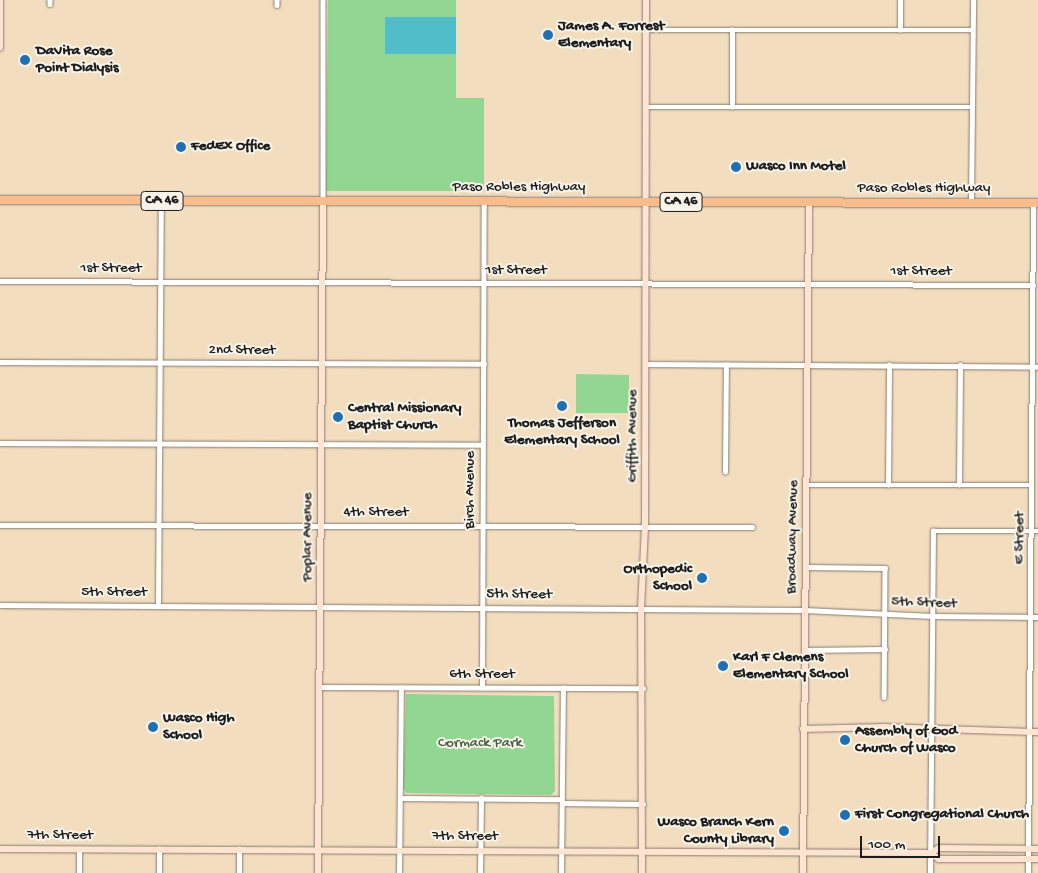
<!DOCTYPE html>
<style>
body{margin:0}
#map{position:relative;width:1038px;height:873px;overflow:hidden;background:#f3ddbf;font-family:"Gochi Hand",sans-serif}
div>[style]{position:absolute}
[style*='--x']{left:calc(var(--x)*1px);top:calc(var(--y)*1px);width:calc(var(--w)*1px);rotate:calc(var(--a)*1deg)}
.green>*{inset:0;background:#91d791}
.water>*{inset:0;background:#50bdc9}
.roads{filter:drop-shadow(0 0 1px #887c6e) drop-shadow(0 0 1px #887c6e)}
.street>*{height:4.5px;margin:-2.25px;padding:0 2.25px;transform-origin:2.25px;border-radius:2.25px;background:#fff}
.secondary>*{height:5.5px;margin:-2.75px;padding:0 2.75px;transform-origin:2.75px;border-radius:2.75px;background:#fde4d1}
.highway>*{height:8px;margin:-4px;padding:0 4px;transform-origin:4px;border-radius:4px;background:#fabc8b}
.dots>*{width:14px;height:14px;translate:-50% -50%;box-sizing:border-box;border:2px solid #f7f3e8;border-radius:50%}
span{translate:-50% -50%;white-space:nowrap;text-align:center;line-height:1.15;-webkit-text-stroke:4px #f7f3e8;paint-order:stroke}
.shield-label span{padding:1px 4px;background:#f7f3e8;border:1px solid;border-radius:4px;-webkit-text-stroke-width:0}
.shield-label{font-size:14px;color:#1c1c1c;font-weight:700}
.poi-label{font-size:15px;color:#1c1c1c;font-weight:700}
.left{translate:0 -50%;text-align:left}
.right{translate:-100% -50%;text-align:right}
.street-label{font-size:15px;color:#1c1c1c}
.park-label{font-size:15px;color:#455d45}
.scale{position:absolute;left:860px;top:836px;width:80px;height:22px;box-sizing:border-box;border:2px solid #1c1c1c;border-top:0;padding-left:6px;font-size:15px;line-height:18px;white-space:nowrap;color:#1c1c1c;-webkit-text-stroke:4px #f7f3e8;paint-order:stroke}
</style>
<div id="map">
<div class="green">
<i style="clip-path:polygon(328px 0,456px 0,456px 17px,385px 17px,385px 54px,456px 54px,456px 98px,484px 98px,484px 191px,326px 191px)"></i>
<i style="clip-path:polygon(576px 374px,629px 375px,629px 413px,576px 413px)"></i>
<i style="clip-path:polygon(406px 694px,554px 696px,555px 791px,551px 795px,406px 793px,403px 787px)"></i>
</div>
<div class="water">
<i style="clip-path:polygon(385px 17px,456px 17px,456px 54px,385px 54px)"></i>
</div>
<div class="roads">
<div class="street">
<i style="--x:50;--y:0;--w:4;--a:90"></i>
<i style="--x:277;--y:0;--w:5;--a:90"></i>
<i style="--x:323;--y:0;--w:201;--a:90"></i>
<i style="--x:646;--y:30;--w:327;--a:0"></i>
<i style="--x:900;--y:30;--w:30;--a:-90"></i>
<i style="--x:646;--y:107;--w:326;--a:0"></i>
<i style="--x:732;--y:107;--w:77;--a:-90"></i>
<i style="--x:971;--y:202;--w:202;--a:-89.4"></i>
<i style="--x:0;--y:281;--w:1033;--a:0.22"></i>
<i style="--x:0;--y:362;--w:484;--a:0.2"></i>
<i style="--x:646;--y:364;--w:392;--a:0.4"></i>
<i style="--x:0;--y:443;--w:483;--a:0.2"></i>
<i style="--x:725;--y:472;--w:107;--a:-89.5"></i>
<i style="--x:807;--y:485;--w:225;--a:0"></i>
<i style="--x:888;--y:485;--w:120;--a:-89.5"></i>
<i style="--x:959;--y:485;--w:120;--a:-89.5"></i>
<i style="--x:0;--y:525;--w:752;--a:0.15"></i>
<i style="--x:807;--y:567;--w:78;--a:0.7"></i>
<i style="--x:885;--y:568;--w:129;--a:90.4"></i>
<i style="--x:0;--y:605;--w:804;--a:0.36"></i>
<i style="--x:804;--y:610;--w:129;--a:2.7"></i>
<i style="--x:933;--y:616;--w:105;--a:0.5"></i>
<i style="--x:158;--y:606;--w:405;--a:-89.6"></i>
<i style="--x:804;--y:650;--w:81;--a:-0.7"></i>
<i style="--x:320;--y:687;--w:323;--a:0.2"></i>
<i style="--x:482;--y:688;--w:487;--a:-89.8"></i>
<i style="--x:400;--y:798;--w:162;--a:0.4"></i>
<i style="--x:562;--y:803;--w:81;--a:0.7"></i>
<i style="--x:79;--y:873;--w:24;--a:-90"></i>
<i style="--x:159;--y:873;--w:24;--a:-90"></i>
<i style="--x:239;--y:873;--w:24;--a:-90"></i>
<i style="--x:399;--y:873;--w:185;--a:-89.4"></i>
<i style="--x:480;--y:873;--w:75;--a:-89.2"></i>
<i style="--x:561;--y:873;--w:185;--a:-89.4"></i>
<i style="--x:930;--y:873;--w:342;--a:-89.5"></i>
<i style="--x:933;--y:531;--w:105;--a:0"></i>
<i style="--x:1028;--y:873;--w:670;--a:-89.57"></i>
</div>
<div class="secondary">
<i style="--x:0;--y:48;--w:48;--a:-90"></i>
<i style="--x:803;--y:729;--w:81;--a:-1.4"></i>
<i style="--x:884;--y:727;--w:154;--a:1.9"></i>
<i style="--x:0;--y:849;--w:931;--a:0.25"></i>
<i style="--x:931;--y:853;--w:9;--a:-32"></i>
<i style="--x:939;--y:848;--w:99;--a:0.6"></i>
<i style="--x:931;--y:853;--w:10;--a:37"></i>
<i style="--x:939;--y:859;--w:99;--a:0"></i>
<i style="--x:318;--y:873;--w:672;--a:-89.57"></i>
<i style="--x:642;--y:873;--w:264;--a:-90.2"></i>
<i style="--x:641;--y:609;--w:83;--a:-87.2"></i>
<i style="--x:645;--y:526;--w:526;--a:-89.89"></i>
<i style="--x:803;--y:873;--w:671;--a:-89.49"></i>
</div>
<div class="highway">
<i style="--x:0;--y:200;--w:1038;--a:0.17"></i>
</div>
</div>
<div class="dots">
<i style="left:548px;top:35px;background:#1f6fb2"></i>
<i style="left:25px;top:60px;background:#1f6fb2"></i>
<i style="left:181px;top:147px;background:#1f6fb2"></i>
<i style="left:736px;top:167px;background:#1f6fb2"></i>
<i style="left:562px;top:406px;background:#1f6fb2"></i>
<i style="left:338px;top:417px;background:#1f6fb2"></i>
<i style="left:702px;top:578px;background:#1f6fb2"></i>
<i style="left:723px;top:666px;background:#1f6fb2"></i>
<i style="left:153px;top:727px;background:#1f6fb2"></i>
<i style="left:845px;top:740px;background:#1f6fb2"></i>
<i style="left:845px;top:815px;background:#1f6fb2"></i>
<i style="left:784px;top:831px;background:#1f6fb2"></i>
</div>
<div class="shield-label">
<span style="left:162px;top:201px">CA 46</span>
<span style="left:681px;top:202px">CA 46</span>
</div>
<div class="poi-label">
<span class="left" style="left:558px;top:35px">James A. Forrest<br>Elementary</span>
<span class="left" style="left:36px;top:60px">DaVita Rose<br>Point Dialysis</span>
<span class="left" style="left:191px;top:147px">FedEx Office</span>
<span class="left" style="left:746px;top:167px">Wasco Inn Motel</span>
<span class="left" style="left:348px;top:417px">Central Missionary<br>Baptist Church</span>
<span style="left:562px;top:432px">Thomas Jefferson<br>Elementary School</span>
<span class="right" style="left:692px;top:578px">Orthopedic<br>School</span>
<span class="left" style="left:733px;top:666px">Karl F Clemens<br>Elementary School</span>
<span class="left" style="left:163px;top:727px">Wasco High<br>School</span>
<span class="left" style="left:855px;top:740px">Assembly of God<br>Church of Wasco</span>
<span class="left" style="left:855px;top:815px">First Congregational Church</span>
<span class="right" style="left:774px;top:831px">Wasco Branch Kern<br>County Library</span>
</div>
<div class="street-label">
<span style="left:519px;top:188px">Paso Robles Highway</span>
<span style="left:924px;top:189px">Paso Robles Highway</span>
<span style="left:111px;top:269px">1st Street</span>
<span style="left:516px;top:271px">1st Street</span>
<span style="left:921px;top:272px">1st Street</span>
<span style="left:242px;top:351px">2nd Street</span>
<span style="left:633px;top:436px;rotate:-90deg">Griffith Avenue</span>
<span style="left:471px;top:490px;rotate:-90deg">Birch Avenue</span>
<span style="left:376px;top:513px">4th Street</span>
<span style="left:308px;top:537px;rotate:-90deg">Poplar Avenue</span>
<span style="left:793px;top:537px;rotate:-89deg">Broadway Avenue</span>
<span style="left:1020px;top:538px;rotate:-90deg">E Street</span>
<span style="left:114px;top:593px">5th Street</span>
<span style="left:519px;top:595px;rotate:1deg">5th Street</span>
<span style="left:924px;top:603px;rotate:2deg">5th Street</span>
<span style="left:482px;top:675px">6th Street</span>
<span style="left:60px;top:836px">7th Street</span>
<span style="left:465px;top:837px">7th Street</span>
</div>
<div class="park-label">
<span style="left:480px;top:744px">Cormack Park</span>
</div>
<div class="scale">100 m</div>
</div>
